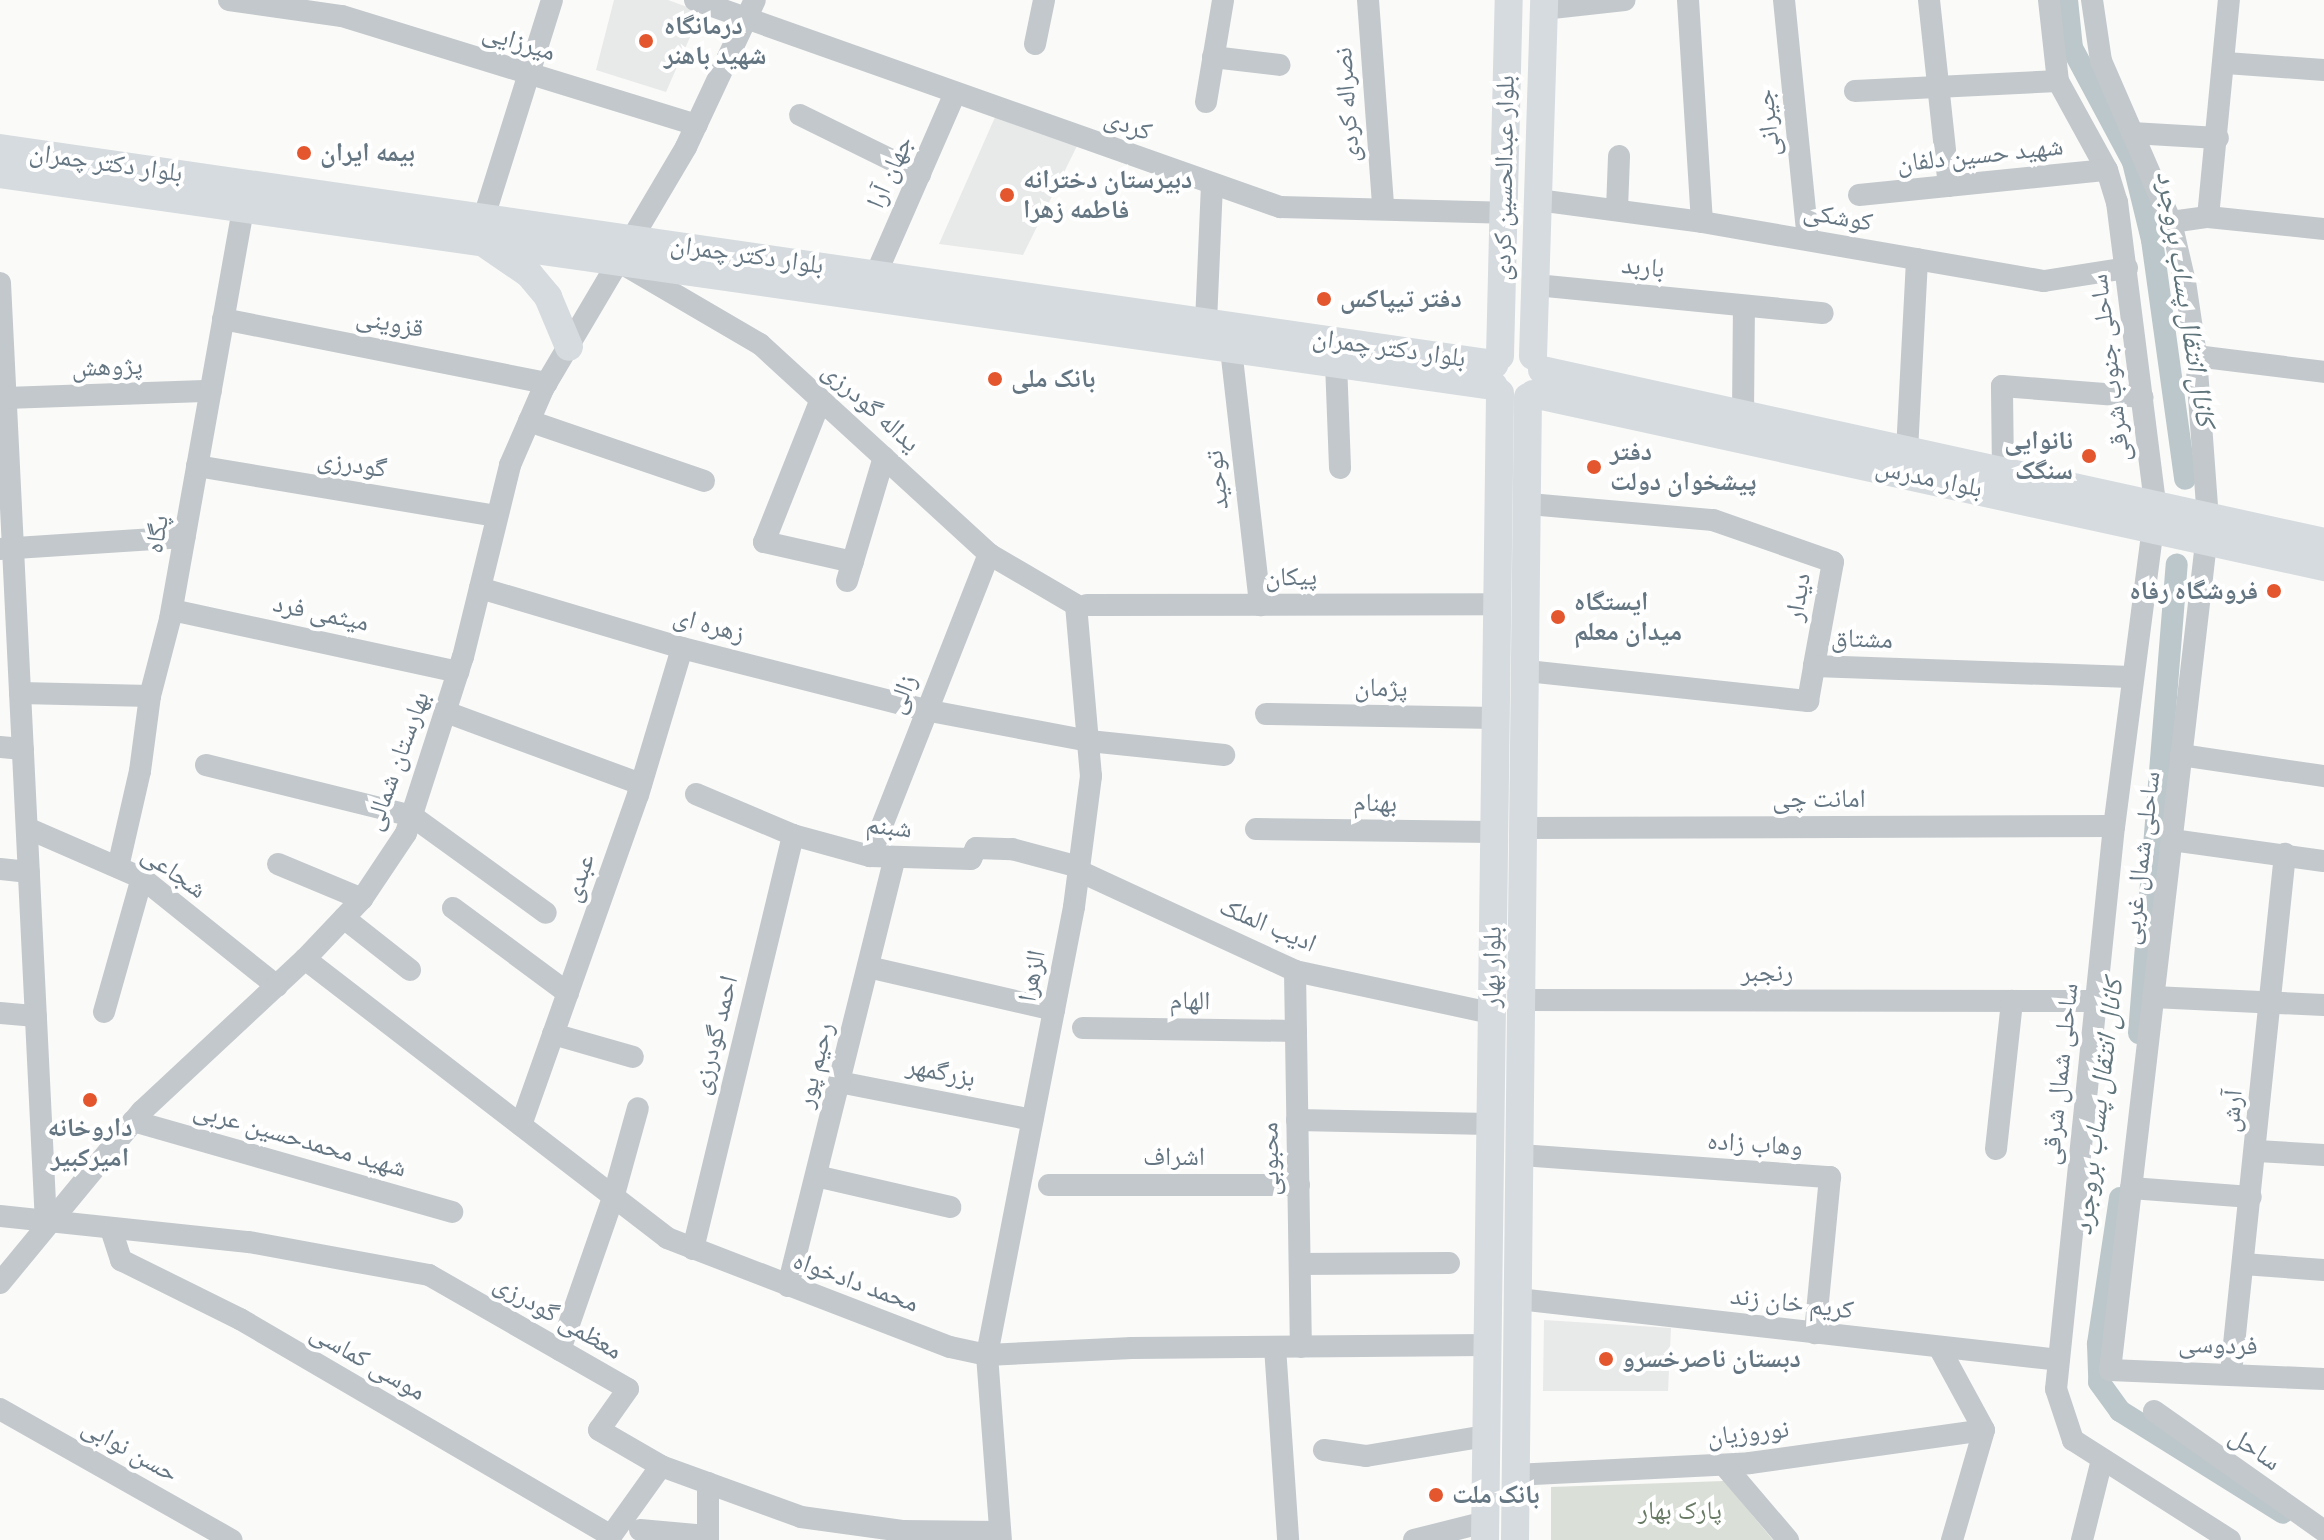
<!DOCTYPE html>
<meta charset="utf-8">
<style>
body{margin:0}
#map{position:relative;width:2324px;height:1540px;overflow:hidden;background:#fafaf8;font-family:"Roboto Condensed","Noto Naskh Arabic",sans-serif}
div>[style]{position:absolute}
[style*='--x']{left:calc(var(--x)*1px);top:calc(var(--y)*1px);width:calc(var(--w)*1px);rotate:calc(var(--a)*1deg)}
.built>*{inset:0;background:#e8e9e9}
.green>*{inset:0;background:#dadfd7}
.canal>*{height:22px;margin:-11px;padding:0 11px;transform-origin:11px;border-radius:11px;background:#bbc7cb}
.minor>*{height:22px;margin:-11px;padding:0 11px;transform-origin:11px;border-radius:11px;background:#c3c8cc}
.major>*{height:28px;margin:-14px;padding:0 14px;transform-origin:14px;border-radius:14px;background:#d6dbdf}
.dots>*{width:22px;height:22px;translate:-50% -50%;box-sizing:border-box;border:4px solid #fff;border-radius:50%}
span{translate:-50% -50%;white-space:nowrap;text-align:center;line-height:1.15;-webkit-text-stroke:8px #fff;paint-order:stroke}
.poi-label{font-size:26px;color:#657683;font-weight:700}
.left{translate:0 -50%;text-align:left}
.right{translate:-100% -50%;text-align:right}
.street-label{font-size:26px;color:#657683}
.park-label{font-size:26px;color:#687a64}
.water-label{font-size:28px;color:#60757c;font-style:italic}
</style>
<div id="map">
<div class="built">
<i style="clip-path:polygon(614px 0,668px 0,701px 12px,666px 92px,596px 70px)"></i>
<i style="clip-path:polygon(996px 115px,1077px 146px,1023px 255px,939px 244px)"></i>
<i style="clip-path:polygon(1544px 1320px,1671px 1328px,1668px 1391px,1543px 1391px)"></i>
</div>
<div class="green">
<i style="clip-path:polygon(1724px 1481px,1773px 1540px,1551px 1540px,1551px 1487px)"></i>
</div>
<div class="canal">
<i style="--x:2067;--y:0;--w:48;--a:84.1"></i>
<i style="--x:2072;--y:48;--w:129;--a:61.8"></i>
<i style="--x:2133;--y:162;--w:80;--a:76.3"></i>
<i style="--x:2152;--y:240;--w:241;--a:82.1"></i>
<i style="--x:2139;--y:1033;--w:470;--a:-85.4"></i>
<i style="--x:2120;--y:1198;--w:148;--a:98.6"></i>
<i style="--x:2098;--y:1344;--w:38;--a:88"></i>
<i style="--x:2099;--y:1382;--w:36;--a:54"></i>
<i style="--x:2120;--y:1411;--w:192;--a:32"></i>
</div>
<div class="minor">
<i style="--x:229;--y:0;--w:114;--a:8.1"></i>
<i style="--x:342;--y:16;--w:371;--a:17.1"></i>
<i style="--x:695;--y:0;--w:621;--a:19.49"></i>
<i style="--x:1280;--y:207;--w:223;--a:1.5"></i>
<i style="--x:1368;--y:0;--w:207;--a:85.8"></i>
<i style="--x:1688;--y:0;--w:222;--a:86.4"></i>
<i style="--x:1784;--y:0;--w:241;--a:84.3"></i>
<i style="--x:1929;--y:0;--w:187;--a:83.9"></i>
<i style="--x:2049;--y:0;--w:81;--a:83.7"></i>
<i style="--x:2058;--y:81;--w:102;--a:61.2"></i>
<i style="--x:2107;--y:170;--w:34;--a:73"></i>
<i style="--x:2117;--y:202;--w:303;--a:82.8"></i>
<i style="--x:2092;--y:0;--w:62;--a:81.6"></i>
<i style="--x:2101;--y:61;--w:176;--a:66.5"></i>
<i style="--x:2171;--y:222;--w:62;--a:76.9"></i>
<i style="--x:2185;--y:282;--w:75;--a:81.5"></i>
<i style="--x:2196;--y:356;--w:163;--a:85.8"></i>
<i style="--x:1543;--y:9;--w:82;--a:-6.3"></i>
<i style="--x:1035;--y:44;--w:45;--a:-78.4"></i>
<i style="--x:1213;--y:57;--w:67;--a:6.8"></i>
<i style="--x:2226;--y:63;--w:98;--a:4.1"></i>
<i style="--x:1855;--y:91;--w:203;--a:-2.8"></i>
<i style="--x:1206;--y:102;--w:103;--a:-80.5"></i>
<i style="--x:800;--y:115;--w:134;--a:26.2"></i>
<i style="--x:2132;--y:133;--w:86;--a:3.3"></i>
<i style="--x:1859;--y:195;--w:249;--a:-5.8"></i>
<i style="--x:1538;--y:200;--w:165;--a:7.6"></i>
<i style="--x:1702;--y:222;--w:347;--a:9.8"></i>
<i style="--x:2044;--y:281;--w:84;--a:-8.9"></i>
<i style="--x:1617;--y:209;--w:53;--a:-87.8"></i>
<i style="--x:484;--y:217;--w:227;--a:-72.6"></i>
<i style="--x:2208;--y:217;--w:117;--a:5.9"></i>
<i style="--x:2171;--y:222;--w:37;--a:-8"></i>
<i style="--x:2208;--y:217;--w:218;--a:-84.5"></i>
<i style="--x:628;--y:267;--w:153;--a:30.3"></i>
<i style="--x:760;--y:344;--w:311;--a:42.5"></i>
<i style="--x:989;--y:554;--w:101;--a:30.4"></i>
<i style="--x:1076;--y:605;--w:172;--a:85"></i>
<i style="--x:1091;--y:776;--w:132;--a:97.4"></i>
<i style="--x:1074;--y:907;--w:456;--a:101"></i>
<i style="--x:987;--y:1355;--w:186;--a:85.7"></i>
<i style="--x:876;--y:274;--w:197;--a:-66.4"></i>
<i style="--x:0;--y:283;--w:941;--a:87.2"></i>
<i style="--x:1536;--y:285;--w:288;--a:5.6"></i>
<i style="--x:223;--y:319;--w:330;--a:11.2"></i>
<i style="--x:1206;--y:322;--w:138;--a:-87.5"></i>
<i style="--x:1231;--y:349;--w:258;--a:83.5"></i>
<i style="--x:2196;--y:356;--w:129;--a:7.1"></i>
<i style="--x:1336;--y:363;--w:105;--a:87.8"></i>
<i style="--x:6;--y:398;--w:205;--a:-2"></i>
<i style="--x:821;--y:399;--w:154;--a:111.7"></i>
<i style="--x:764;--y:542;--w:91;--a:12.7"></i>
<i style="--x:1743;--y:415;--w:109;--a:-89.5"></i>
<i style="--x:529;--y:421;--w:185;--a:18.9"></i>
<i style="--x:1907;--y:451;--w:192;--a:-87"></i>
<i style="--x:197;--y:466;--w:304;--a:9.5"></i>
<i style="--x:2003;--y:472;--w:86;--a:-90.7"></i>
<i style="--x:2002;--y:386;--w:141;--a:4.5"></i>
<i style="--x:1529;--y:504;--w:185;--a:5"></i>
<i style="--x:1713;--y:520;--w:127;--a:19.3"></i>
<i style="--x:1833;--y:562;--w:106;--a:100.4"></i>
<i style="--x:2153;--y:527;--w:302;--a:97.4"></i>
<i style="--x:2114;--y:826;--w:566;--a:95.88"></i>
<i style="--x:2056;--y:1389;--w:54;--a:71.6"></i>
<i style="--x:2073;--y:1440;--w:186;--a:32.5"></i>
<i style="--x:2206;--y:543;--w:833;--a:96.62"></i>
<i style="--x:2110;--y:1370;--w:214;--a:2.4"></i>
<i style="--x:0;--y:549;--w:185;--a:-3.7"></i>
<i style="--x:847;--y:581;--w:129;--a:-73.4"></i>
<i style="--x:480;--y:588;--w:211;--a:16.5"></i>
<i style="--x:682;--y:648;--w:251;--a:14.3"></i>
<i style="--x:925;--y:710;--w:167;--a:10.7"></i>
<i style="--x:1089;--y:741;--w:136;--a:5.9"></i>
<i style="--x:1087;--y:605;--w:409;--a:-0.1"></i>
<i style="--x:172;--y:610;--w:293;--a:12.2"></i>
<i style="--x:1527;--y:671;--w:283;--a:6.1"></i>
<i style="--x:1808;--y:701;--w:36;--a:-80"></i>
<i style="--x:1814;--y:666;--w:317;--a:2"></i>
<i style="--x:20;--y:693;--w:130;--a:1.3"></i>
<i style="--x:446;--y:712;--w:208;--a:20.3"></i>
<i style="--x:1266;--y:714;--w:229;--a:1"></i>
<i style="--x:0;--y:747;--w:23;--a:5"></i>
<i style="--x:2181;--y:755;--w:145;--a:8.4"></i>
<i style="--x:206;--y:765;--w:212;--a:13.9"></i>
<i style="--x:412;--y:816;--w:165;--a:35.9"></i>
<i style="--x:696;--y:794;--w:105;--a:22.9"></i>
<i style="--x:793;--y:835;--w:80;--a:15.3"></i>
<i style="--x:870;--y:856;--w:101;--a:1.7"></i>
<i style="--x:971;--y:859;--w:12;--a:-66"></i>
<i style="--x:976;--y:848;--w:36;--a:2"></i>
<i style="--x:1012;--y:849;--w:69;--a:15"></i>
<i style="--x:27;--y:828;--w:125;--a:23.5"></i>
<i style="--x:142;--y:878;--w:173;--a:38.7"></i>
<i style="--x:1525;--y:828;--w:589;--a:-0.19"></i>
<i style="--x:1256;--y:829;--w:237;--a:0.7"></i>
<i style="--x:2172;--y:840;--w:153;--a:7.9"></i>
<i style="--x:870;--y:856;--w:325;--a:-68.5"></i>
<i style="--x:278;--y:864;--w:91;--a:22.6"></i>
<i style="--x:118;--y:867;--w:98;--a:-77.1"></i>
<i style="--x:140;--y:771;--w:76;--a:-82.4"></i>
<i style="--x:150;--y:696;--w:80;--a:-75.4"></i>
<i style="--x:170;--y:619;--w:417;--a:-79.9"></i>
<i style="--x:0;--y:869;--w:29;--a:6"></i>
<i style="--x:1079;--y:871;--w:238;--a:24.8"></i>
<i style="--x:1295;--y:971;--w:200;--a:12.1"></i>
<i style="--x:453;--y:908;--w:143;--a:36.5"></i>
<i style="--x:344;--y:918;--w:84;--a:38.2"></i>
<i style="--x:305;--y:959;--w:457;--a:37.6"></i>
<i style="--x:667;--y:1238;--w:303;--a:21.1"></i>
<i style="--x:950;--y:1347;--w:38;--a:12"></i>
<i style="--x:987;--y:1355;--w:145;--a:-2.8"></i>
<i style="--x:1132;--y:1348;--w:355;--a:-0.5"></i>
<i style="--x:868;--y:967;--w:191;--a:13"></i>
<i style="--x:1295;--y:971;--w:376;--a:89.1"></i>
<i style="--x:2153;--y:997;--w:171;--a:2.7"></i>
<i style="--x:1523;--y:1000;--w:573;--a:0.1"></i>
<i style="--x:104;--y:1012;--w:139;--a:-74.2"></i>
<i style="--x:0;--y:1013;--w:36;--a:5"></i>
<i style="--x:1083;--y:1028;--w:213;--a:0.8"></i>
<i style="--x:553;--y:1034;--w:83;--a:16"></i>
<i style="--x:839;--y:1082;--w:197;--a:11.1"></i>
<i style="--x:1297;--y:1120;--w:192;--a:1.2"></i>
<i style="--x:133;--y:1121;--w:332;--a:15.9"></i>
<i style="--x:521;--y:1125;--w:350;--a:-70.5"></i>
<i style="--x:638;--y:795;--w:153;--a:-73.3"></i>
<i style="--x:1996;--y:1149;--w:149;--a:-83.8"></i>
<i style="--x:2257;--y:1151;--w:67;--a:3.4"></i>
<i style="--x:1520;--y:1155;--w:311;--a:4.1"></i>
<i style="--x:1830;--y:1177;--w:157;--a:95.5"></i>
<i style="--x:816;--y:1176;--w:138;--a:13"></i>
<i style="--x:1049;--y:1185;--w:250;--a:0"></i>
<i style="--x:2131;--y:1188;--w:120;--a:4.3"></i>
<i style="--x:0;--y:1216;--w:250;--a:6"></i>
<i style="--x:249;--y:1242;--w:183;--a:10.4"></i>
<i style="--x:429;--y:1275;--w:229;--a:29.8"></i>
<i style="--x:628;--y:1389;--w:50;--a:125.3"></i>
<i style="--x:599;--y:1430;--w:72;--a:30.1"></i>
<i style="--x:661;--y:1466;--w:149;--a:20"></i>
<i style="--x:801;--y:1517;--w:102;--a:7.9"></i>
<i style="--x:902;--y:1531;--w:98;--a:0.6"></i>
<i style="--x:111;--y:1229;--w:33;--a:72"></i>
<i style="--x:121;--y:1260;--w:133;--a:26.4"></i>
<i style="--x:240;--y:1319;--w:430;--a:30.3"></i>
<i style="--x:693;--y:1249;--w:426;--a:-76.4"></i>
<i style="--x:1300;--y:1264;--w:149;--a:-0.4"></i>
<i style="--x:2243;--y:1264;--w:81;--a:4.2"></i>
<i style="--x:0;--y:1283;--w:223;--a:-50.5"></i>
<i style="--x:142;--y:1111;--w:223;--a:-43"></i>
<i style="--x:305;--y:959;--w:83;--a:-46.5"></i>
<i style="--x:362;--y:899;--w:79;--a:-56.3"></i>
<i style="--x:406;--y:833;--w:185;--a:-72.1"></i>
<i style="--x:463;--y:657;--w:198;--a:-76.2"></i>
<i style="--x:510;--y:465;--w:83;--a:-66.5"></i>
<i style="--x:543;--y:389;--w:281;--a:-59.4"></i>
<i style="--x:686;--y:147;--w:162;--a:-64.9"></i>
<i style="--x:788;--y:1286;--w:441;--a:-76"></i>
<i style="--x:1518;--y:1299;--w:544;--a:6.43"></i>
<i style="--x:1275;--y:1347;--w:193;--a:86.1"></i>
<i style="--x:1940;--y:1349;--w:92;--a:61.5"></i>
<i style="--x:1984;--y:1430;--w:115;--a:106.2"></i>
<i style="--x:560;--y:1350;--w:161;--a:-70.8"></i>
<i style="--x:613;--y:1198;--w:93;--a:-74.5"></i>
<i style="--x:2231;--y:1373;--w:522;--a:-84.06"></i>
<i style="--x:0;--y:1409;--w:266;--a:29.5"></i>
<i style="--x:2154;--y:1411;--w:208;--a:35.2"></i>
<i style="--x:1324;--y:1450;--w:42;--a:8.1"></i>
<i style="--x:1366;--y:1456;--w:122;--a:-9.5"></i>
<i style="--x:1724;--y:1465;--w:99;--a:49.5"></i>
<i style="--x:1516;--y:1475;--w:234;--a:-2.9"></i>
<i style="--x:1750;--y:1463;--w:236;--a:-8"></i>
<i style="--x:640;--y:1530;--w:67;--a:5.1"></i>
<i style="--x:608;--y:1540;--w:91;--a:-54.4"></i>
<i style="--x:708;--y:1540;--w:57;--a:-90"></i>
<i style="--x:1414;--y:1540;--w:73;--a:-14.2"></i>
<i style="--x:2082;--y:1540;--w:82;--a:-76"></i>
</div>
<div class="major">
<i style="--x:0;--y:148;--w:1510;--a:8.23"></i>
<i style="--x:0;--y:174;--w:1509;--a:8.08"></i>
<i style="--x:488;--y:246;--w:50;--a:34.3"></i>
<i style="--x:529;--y:274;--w:30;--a:50"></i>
<i style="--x:548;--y:297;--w:54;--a:67.2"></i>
<i style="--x:1500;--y:356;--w:356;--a:-88.6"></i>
<i style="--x:1533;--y:356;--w:356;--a:-88.2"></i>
<i style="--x:1542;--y:370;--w:801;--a:12.4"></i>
<i style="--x:1533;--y:394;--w:810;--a:12.34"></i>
<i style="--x:1485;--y:1540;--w:1147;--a:-89.25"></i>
<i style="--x:1515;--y:1540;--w:1143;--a:-89.35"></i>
</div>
<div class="dots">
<i style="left:646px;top:41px;background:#e4572e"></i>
<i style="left:304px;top:153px;background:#e4572e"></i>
<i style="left:1007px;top:195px;background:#e4572e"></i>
<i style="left:1324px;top:299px;background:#e4572e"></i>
<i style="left:995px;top:379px;background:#e4572e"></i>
<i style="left:2089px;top:456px;background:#e4572e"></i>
<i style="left:1594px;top:467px;background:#e4572e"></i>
<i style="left:2274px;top:591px;background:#e4572e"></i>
<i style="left:1558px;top:617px;background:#e4572e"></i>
<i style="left:90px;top:1100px;background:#e4572e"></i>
<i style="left:1606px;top:1359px;background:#e4572e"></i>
<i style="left:1436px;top:1495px;background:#e4572e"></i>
</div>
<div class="poi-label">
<span class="left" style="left:664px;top:41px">درمانگاه<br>شهید باهنر</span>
<span class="left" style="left:320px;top:153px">بیمه ایران</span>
<span class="left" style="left:1023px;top:195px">دبیرستان دخترانه<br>فاطمه زهرا</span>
<span class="left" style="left:1340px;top:299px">دفتر تیپاکس</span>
<span class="left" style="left:1011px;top:379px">بانک ملی</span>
<span class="right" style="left:2073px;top:456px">نانوایی<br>سنگک</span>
<span class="left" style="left:1610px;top:467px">دفتر<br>پیشخوان دولت</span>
<span class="right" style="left:2258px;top:591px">فروشگاه رفاه</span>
<span class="left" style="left:1574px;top:617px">ایستگاه<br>میدان معلم</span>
<span style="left:90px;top:1143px">داروخانه<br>امیرکبیر</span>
<span class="left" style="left:1622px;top:1359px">دبستان ناصرخسرو</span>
<span class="left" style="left:1452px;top:1495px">بانک ملت</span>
</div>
<div class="street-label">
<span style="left:519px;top:42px;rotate:17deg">میرزایی</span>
<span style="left:1347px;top:105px;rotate:-94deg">نصراله کردی</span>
<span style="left:1768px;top:123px;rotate:-96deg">جیرانی</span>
<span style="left:1128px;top:125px;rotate:20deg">کردی</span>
<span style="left:1980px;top:155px;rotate:-6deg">شهید حسین دلفان</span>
<span style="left:106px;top:163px;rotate:8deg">بلوار دکتر چمران</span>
<span style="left:890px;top:172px;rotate:-66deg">جهان آرا</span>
<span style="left:1504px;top:178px;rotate:-89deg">بلوار عبدالحسین کردی</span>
<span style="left:1838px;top:217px;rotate:10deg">کوشکی</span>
<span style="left:747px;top:255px;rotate:8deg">بلوار دکتر چمران</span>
<span style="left:1643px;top:267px;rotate:6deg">باربد</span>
<span style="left:390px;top:323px;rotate:11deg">قزوینی</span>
<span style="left:1389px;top:348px;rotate:8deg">بلوار دکتر چمران</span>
<span style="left:107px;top:367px;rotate:-2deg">پژوهش</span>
<span style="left:2110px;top:368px;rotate:-97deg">ساحلی جنوب شرقی</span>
<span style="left:871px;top:407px;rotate:42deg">یداله گودرزی</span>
<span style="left:352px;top:464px;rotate:9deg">گودرزی</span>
<span style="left:1929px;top:478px;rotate:12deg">بلوار مدرس</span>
<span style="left:1217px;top:480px;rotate:-96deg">توحید</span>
<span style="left:157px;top:534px;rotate:-80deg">پگاه</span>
<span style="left:1291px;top:577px;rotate:-1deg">پیکان</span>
<span style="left:1798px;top:597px;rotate:-80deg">دیدار</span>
<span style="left:321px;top:613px;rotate:12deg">میثمی فرد</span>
<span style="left:709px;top:625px;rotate:15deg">زهره ای</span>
<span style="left:1862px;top:639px;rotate:2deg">مشتاق</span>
<span style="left:1381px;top:688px;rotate:1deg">پژمان</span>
<span style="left:902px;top:694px;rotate:-68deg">زالی</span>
<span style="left:397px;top:761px;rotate:-70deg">بهارستان شمالی</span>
<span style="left:1819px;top:799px">امانت چی</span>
<span style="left:1375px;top:803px;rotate:1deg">بهنام</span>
<span style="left:889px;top:827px;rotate:6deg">شبنم</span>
<span style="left:2141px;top:858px;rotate:-83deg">ساحلی شمال غربی</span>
<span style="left:174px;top:872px;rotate:35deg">شجاعی</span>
<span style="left:579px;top:878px;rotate:-71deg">عبدی</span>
<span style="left:1268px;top:925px;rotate:23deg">ادیب الملک</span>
<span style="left:1492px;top:967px;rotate:-89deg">بلوار بهار</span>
<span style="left:1767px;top:973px">رنجبر</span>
<span style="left:1032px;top:976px;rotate:-79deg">الزهرا</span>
<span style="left:1190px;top:1001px;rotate:1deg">الهام</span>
<span style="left:715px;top:1035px;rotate:-76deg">احمد گودرزی</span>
<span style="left:815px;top:1065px;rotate:-76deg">رحیم پور</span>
<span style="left:941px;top:1072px;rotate:11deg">بزرگمهر</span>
<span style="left:2060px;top:1074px;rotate:-84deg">ساحلی شمال شرقی</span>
<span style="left:2232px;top:1111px;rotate:-85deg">آرش</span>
<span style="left:300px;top:1139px;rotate:16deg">شهید محمدحسین عربی</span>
<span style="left:1755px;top:1144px;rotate:4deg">وهاب زاده</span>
<span style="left:1174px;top:1157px">اشراف</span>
<span style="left:1270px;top:1159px;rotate:-91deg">محبوبی</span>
<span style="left:856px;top:1282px;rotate:20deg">محمد دادخواه</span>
<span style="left:1792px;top:1303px;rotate:7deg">کریم خان زند</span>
<span style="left:558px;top:1317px;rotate:30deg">معظمی گودرزی</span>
<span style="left:2218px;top:1345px;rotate:2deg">فردوسی</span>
<span style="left:368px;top:1362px;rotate:30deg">موسی کماسی</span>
<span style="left:1748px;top:1433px;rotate:-6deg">نوروزیان</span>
<span style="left:2255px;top:1449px;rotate:35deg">ساحل</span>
<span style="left:130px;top:1450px;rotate:29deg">حسن نوابی</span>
</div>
<div class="park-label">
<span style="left:1680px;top:1511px">پارک بهار</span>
</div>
<div class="water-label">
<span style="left:2186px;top:299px;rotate:81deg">کانال انتقال پساب بروجرد</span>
<span style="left:2098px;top:1107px;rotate:-83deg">کانال انتقال پساب بروجرد</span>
</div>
</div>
